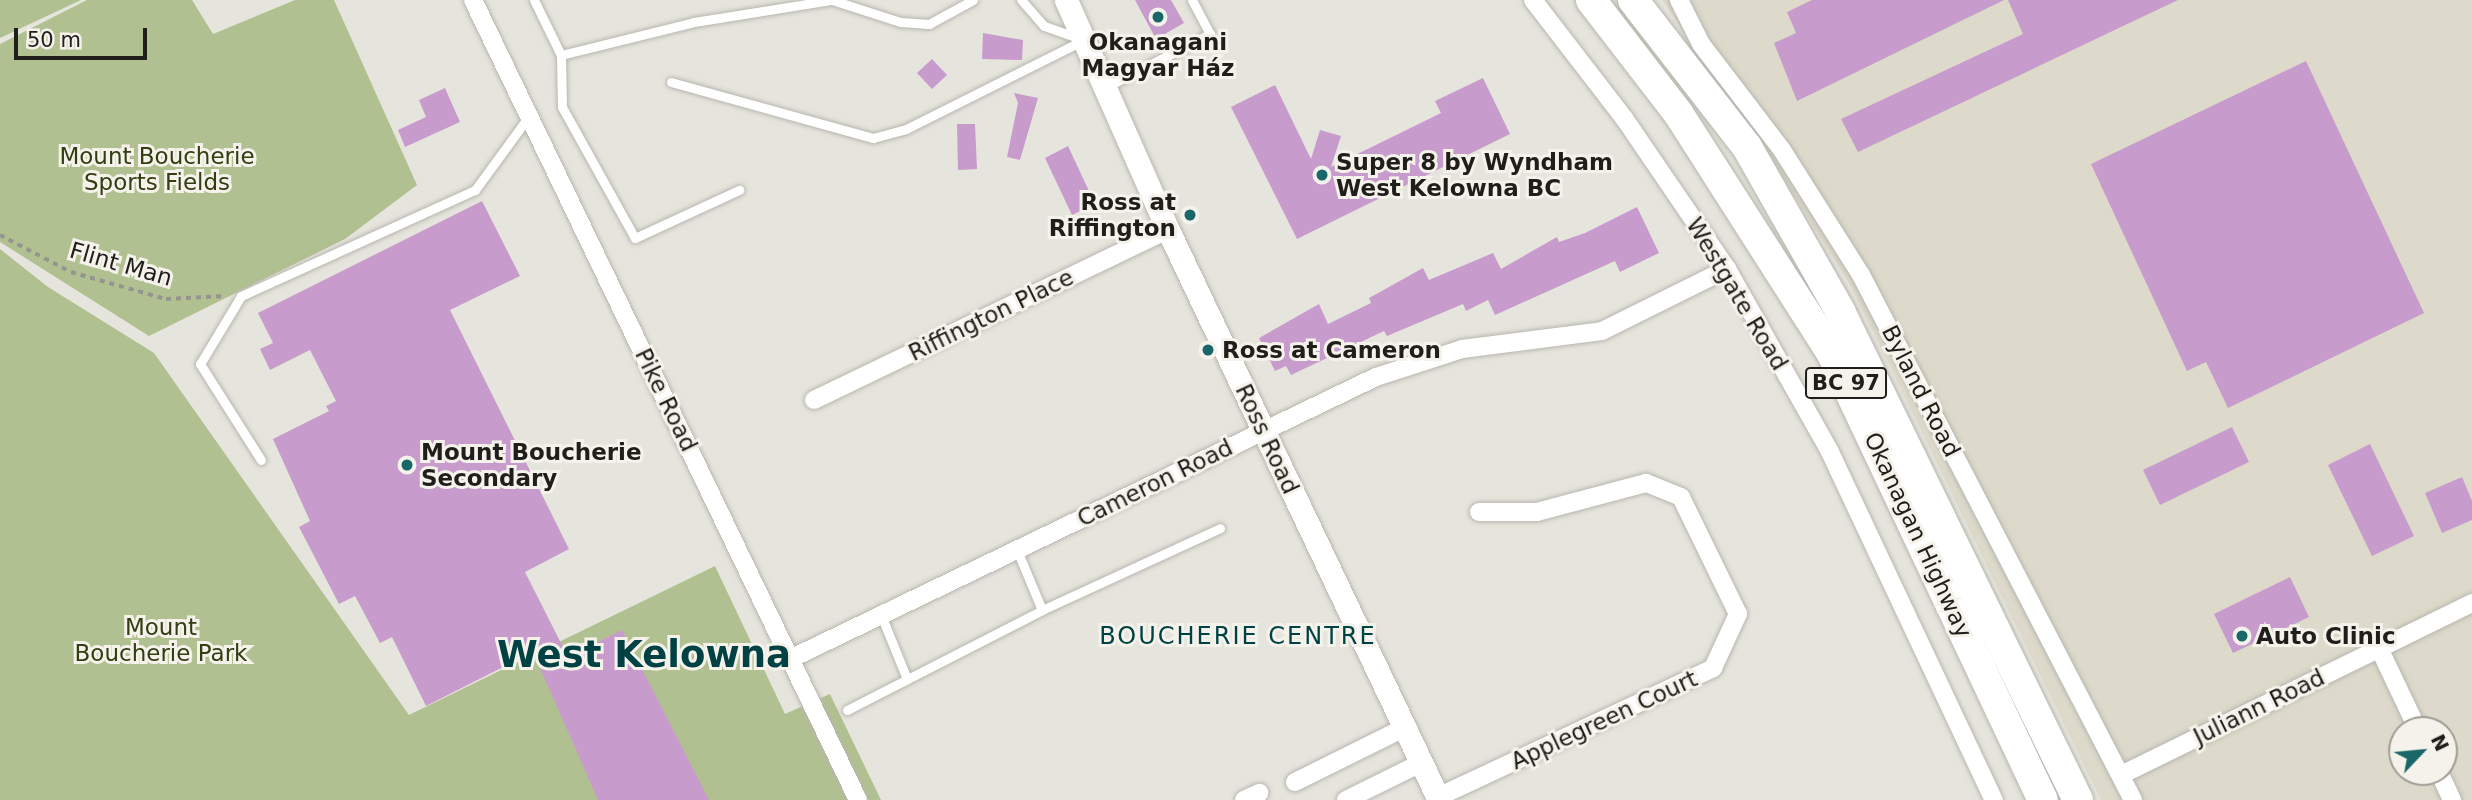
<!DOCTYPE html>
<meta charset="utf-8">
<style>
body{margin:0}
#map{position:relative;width:2472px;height:800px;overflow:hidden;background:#e6e5dd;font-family:"DejaVu Sans",sans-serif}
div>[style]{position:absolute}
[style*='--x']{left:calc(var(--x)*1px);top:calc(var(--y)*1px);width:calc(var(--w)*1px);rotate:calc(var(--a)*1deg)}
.built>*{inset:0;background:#dddacb}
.green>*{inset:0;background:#b1c090}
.building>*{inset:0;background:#c79bcb}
.path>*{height:3.5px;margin-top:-1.75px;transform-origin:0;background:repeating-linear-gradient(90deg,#95948e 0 5px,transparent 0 10px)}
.roads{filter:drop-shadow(0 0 2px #b7b6af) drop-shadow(0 0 2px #b7b6af)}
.service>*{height:9px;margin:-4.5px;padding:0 4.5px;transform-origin:4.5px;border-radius:4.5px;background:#fff}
.minor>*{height:18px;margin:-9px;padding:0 9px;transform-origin:9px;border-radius:9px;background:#fff}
.tertiary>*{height:23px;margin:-11.5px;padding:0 11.5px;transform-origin:11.5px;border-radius:11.5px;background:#fff}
.trunk>*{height:30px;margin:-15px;padding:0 15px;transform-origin:15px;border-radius:15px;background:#fff}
.dots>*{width:19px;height:19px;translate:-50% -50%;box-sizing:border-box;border:4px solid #f4f2ea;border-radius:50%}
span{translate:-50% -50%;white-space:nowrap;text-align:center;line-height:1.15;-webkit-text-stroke:6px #f4f2ea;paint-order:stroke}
.shield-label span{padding:2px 5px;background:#f4f2ea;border:2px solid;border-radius:5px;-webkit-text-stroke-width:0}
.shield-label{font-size:21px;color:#1f1e1b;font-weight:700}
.poi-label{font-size:23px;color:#1f1e1b;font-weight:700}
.left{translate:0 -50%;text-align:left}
.right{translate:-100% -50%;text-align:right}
.park-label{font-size:23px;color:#323d10}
.street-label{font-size:23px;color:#1f1e1b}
.neighbourhood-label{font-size:24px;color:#004243;letter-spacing:2px}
.town-label{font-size:37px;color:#004243;font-weight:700}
.north{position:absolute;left:2388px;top:716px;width:70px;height:70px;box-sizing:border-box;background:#f4f2ea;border:2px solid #9f9d97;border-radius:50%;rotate:64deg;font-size:19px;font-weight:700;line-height:28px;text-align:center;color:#1f1e1b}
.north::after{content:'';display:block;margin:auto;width:24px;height:32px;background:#196768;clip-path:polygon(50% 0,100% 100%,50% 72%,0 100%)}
.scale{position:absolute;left:14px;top:28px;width:133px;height:32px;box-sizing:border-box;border:4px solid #1f1e1b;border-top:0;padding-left:9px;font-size:21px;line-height:24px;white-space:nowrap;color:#1f1e1b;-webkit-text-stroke:5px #f4f2ea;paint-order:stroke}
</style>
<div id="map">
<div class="built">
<i style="clip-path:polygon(evenodd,1662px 0,2472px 0,2472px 800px,2101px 800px,1850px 285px,1767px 152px,1662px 0,2402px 730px,2444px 730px,2444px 772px,2402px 772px,2402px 730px)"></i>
</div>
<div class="green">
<i style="clip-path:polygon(0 0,81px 0,0 38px)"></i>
<i style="clip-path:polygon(87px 0,192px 0,213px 34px,295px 0,334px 0,417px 185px,345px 239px,149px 336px,0 242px,0 44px)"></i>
<i style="clip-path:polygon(0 249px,48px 287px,154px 353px,409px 715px,715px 566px,785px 714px,830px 694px,881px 800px,0 800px)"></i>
</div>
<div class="building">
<i style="clip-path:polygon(1135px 0,1171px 0,1184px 23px,1156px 39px)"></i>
<i style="clip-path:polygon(1812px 0,2004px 0,1797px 101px,1774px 43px,1796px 33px,1787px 12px)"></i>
<i style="clip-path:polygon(2008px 0,2178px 0,1858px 152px,1841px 119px,2023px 34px)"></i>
<i style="clip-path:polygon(983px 33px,1023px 40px,1022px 60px,982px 59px)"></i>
<i style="clip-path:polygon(932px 59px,947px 75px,932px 89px,917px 73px)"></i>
<i style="clip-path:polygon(2306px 61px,2424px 313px,2228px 408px,2206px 362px,2187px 371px,2091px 164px)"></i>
<i style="clip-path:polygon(1483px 78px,1510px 134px,1297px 239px,1231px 107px,1275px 85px,1311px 159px,1320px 130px,1341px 136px,1331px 167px,1441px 113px,1435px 101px)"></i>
<i style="clip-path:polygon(445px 88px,460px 122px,405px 147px,398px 130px,426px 117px,419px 100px)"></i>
<i style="clip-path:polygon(1014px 93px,1038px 98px,1020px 160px,1007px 157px,1018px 103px)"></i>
<i style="clip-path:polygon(957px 124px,975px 124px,977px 169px,958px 170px)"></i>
<i style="clip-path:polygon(1068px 146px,1095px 204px,1072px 215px,1045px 158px)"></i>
<i style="clip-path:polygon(482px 201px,520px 276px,450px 310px,569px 549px,525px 572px,568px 657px,622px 630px,709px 800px,598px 800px,533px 652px,426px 706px,392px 637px,380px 643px,355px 596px,339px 604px,299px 527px,310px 521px,273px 439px,329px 411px,326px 406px,336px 401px,310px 350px,270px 370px,260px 349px,273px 343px,258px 313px)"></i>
<i style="clip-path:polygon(1637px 207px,1659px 253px,1620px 272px,1615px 261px,1495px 315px,1488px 300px,1466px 311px,1463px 304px,1387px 336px,1384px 331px,1291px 375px,1286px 366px,1275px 371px,1259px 338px,1319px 304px,1328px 324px,1371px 303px,1369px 298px,1423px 268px,1429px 280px,1493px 253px,1501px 269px,1557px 237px,1559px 242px,1585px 233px)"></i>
<i style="clip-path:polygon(2232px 427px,2249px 462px,2160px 505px,2143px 470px)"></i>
<i style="clip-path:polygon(2370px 444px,2414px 536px,2372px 556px,2328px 465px)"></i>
<i style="clip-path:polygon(2462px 477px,2472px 501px,2472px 520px,2442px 533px,2425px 493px)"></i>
<i style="clip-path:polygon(2290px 577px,2309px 617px,2233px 653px,2214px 614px)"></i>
</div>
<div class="path">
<i style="--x:0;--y:235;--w:80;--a:27.5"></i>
<i style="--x:71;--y:272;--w:99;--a:15.9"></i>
<i style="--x:166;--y:299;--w:59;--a:-2.9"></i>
</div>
<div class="roads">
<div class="service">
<i style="--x:534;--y:0;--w:61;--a:63.9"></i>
<i style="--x:561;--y:55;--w:137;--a:-13.9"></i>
<i style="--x:694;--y:22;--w:140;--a:-9.1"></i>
<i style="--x:832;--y:0;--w:71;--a:17.9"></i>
<i style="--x:900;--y:22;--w:29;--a:4"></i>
<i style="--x:929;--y:24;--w:50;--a:-28.6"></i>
<i style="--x:561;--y:55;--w:52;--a:88.9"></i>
<i style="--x:562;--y:107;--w:150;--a:60.9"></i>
<i style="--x:635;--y:238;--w:115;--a:-24.8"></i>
<i style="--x:671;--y:82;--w:210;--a:15.5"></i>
<i style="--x:873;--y:138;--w:34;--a:-15"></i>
<i style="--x:906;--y:129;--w:199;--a:-26.6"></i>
<i style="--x:1084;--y:40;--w:42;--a:-160.7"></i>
<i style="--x:1044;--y:26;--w:35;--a:-131"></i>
<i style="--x:1106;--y:87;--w:117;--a:-27"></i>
<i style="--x:1210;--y:34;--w:38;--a:-118"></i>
<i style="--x:261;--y:460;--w:114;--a:-122.4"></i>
<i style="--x:200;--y:364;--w:79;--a:-58.9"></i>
<i style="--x:241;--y:296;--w:257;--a:-24.4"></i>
<i style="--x:475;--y:190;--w:92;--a:-53.9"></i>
<i style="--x:1017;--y:550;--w:65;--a:67.4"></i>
<i style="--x:1042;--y:610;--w:196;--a:-24.7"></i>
<i style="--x:881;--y:615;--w:69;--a:67.9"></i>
<i style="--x:847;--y:710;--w:219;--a:-27.1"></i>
</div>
<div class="minor">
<i style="--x:473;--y:0;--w:888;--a:64.3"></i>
<i style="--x:1533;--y:0;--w:149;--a:52.4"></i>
<i style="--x:1624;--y:118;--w:183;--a:55.7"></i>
<i style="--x:1727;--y:269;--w:210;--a:60.6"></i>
<i style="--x:1830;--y:452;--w:385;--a:64.8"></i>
<i style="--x:1679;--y:0;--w:49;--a:63.4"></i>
<i style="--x:1701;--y:44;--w:133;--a:52.6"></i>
<i style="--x:1782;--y:150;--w:148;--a:57.7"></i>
<i style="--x:1861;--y:275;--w:591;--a:62.61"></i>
<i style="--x:814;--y:400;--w:393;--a:-25.7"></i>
<i style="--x:2379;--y:648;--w:91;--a:64.6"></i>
<i style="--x:790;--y:659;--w:650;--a:-25.7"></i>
<i style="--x:1376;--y:377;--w:90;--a:-18"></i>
<i style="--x:1462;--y:349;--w:141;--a:-7.3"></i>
<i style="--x:1602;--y:331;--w:140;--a:-26.4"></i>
<i style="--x:2439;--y:772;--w:31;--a:65"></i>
<i style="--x:2121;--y:775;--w:391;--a:-26.1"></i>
<i style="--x:1295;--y:782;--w:119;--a:-26.4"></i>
<i style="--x:1438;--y:797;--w:304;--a:-25.1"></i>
<i style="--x:1713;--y:668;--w:60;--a:-65.2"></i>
<i style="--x:1738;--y:614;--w:130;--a:-116"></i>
<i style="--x:1681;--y:497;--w:38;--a:-158"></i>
<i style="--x:1646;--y:483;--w:113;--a:165.1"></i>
<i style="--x:1537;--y:512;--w:58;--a:180"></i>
<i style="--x:1244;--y:800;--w:17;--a:-25"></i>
<i style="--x:1346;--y:800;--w:81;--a:-26.3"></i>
</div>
<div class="tertiary">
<i style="--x:1066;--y:0;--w:252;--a:66.1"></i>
<i style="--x:1168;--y:230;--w:631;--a:64.57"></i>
</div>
<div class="trunk">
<i style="--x:1591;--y:0;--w:143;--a:52.4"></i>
<i style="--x:1678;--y:113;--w:286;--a:57.4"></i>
<i style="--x:1832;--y:354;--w:493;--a:64.7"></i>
<i style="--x:1633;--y:0;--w:186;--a:52.2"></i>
<i style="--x:1747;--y:147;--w:189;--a:60.4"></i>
<i style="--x:1840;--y:311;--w:544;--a:64.05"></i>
</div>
</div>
<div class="dots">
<i style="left:1158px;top:17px;background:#196768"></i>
<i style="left:1322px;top:175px;background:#196768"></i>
<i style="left:1190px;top:215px;background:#196768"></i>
<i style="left:1208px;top:350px;background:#196768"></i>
<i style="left:407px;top:465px;background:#196768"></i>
<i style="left:2242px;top:636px;background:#196768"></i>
</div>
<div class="shield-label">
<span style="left:1846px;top:383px">BC 97</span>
</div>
<div class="poi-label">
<span style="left:1158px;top:55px">Okanagani<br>Magyar Ház</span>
<span class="left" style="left:1336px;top:175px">Super 8 by Wyndham<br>West Kelowna BC</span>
<span class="right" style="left:1176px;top:215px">Ross at<br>Riffington</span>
<span class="left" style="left:1222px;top:350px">Ross at Cameron</span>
<span class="left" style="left:421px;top:465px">Mount Boucherie<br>Secondary</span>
<span class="left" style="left:2256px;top:636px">Auto Clinic</span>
</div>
<div class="park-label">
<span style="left:157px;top:169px">Mount Boucherie<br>Sports Fields</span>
<span style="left:161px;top:640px">Mount<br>Boucherie Park</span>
</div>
<div class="street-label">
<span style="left:121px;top:264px;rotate:16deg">Flint Man</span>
<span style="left:1737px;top:294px;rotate:59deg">Westgate Road</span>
<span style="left:991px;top:315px;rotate:-26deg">Riffington Place</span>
<span style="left:1921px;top:391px;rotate:63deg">Byland Road</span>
<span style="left:666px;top:400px;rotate:64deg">Pike Road</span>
<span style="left:1267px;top:439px;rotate:65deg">Ross Road</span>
<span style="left:1155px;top:483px;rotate:-26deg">Cameron Road</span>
<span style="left:1918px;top:535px;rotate:65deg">Okanagan Highway</span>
<span style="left:2259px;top:707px;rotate:-26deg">Juliann Road</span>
<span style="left:1604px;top:720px;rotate:-25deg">Applegreen Court</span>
</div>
<div class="neighbourhood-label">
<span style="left:1238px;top:637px">BOUCHERIE CENTRE</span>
</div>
<div class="town-label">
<span style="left:644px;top:655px">West Kelowna</span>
</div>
<div class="north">N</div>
<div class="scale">50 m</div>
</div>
